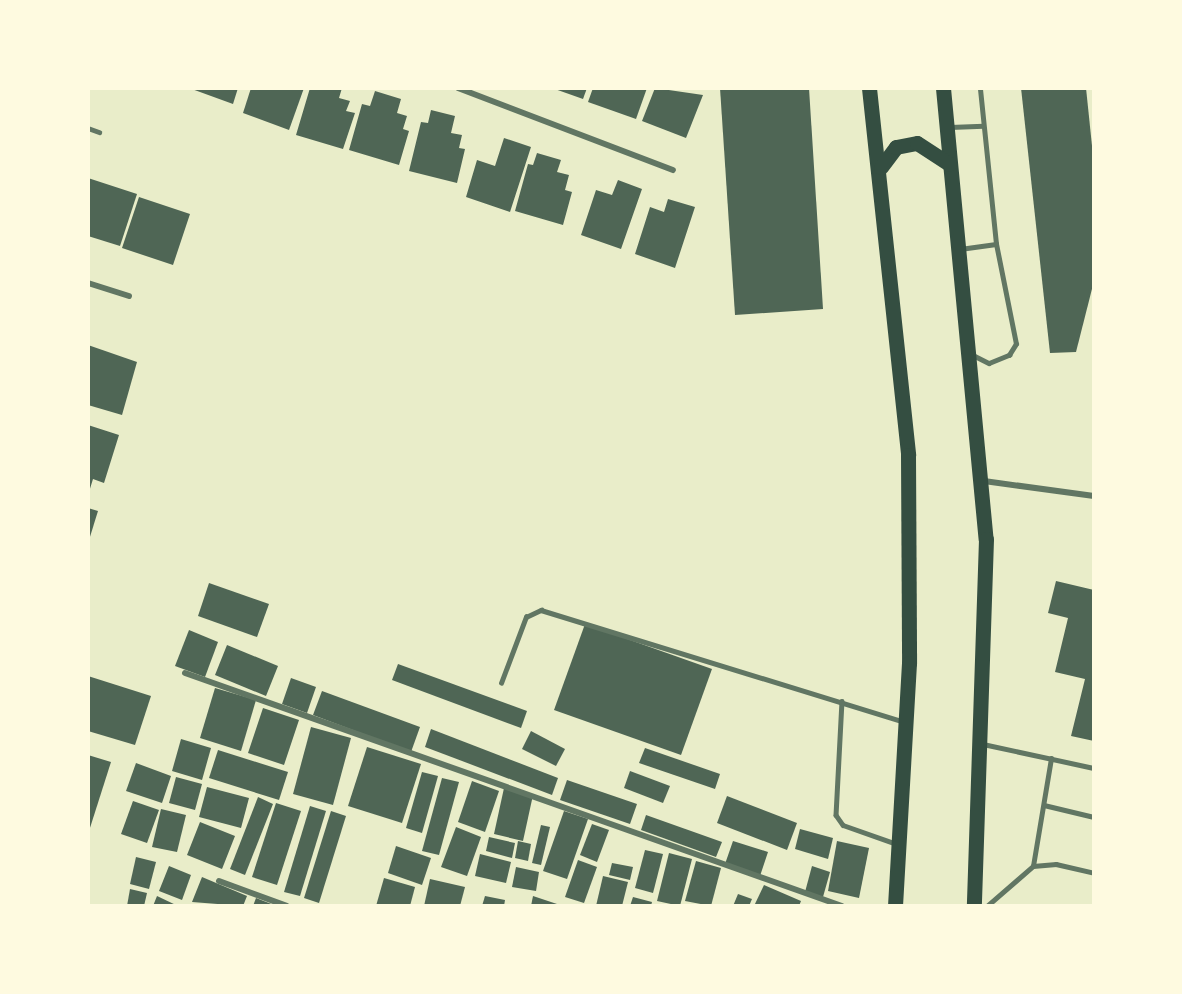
<!DOCTYPE html>
<style>
body{margin:0}
#map{position:relative;width:1182px;height:994px;overflow:hidden;background:#e9edc9;font-family:"Playfair Display",serif}
div>[style]{position:absolute}
[style*='--x']{left:calc(var(--x)*1px);top:calc(var(--y)*1px);width:calc(var(--w)*1px);rotate:calc(var(--a)*1deg)}
.building>*{inset:0;background:#4f6655}
.service>*{height:4.5px;margin:-2.25px;padding:0 2.25px;transform-origin:2.25px;border-radius:2.25px;background:#617663}
.minor>*{height:6px;margin:-3px;padding:0 3px;transform-origin:3px;border-radius:3px;background:#617663}
.primary>*{height:15px;margin:-7.5px;padding:0 7.5px;transform-origin:7.5px;border-radius:7.5px;background:#344e41}
span{translate:-50% -50%;white-space:nowrap;text-align:center;line-height:1.15;-webkit-text-stroke:6px #fefae0;paint-order:stroke}
.frame{position:absolute;inset:0;border:90px solid #fefae0;pointer-events:none}
</style>
<div id="map">
<div class="building">
<i style="clip-path:polygon(189px 88px,238px 88px,233px 104px)"></i>
<i style="clip-path:polygon(251px 88px,304px 88px,289px 130px,243px 113px)"></i>
<i style="clip-path:polygon(310px 88px,342px 88px,339px 98px,350px 101px,346px 111px,355px 113px,343px 149px,296px 135px)"></i>
<i style="clip-path:polygon(552px 88px,587px 88px,583px 99px)"></i>
<i style="clip-path:polygon(593px 88px,647px 88px,636px 119px,588px 102px)"></i>
<i style="clip-path:polygon(655px 88px,703px 95px,686px 138px,642px 121px)"></i>
<i style="clip-path:polygon(720px 88px,809px 88px,823px 309px,735px 315px)"></i>
<i style="clip-path:polygon(1021px 88px,1086px 88px,1094px 165px,1094px 281px,1076px 352px,1050px 353px)"></i>
<i style="clip-path:polygon(375px 91px,401px 99px,397px 113px,407px 116px,403px 129px,409px 131px,399px 165px,349px 150px,362px 104px,370px 106px)"></i>
<i style="clip-path:polygon(431px 110px,455px 116px,451px 133px,462px 135px,459px 148px,465px 149px,457px 183px,409px 171px,421px 122px,428px 123px)"></i>
<i style="clip-path:polygon(504px 138px,531px 147px,510px 212px,466px 197px,477px 160px,495px 166px)"></i>
<i style="clip-path:polygon(537px 153px,561px 160px,557px 172px,569px 175px,565px 190px,572px 192px,563px 225px,515px 211px,528px 164px,533px 165px)"></i>
<i style="clip-path:polygon(88px 178px,137px 194px,120px 246px,88px 236px)"></i>
<i style="clip-path:polygon(618px 180px,642px 189px,621px 249px,581px 235px,596px 190px,612px 195px)"></i>
<i style="clip-path:polygon(139px 197px,190px 214px,173px 265px,122px 248px)"></i>
<i style="clip-path:polygon(668px 199px,695px 207px,675px 268px,635px 254px,650px 207px,664px 212px)"></i>
<i style="clip-path:polygon(88px 345px,137px 362px,122px 415px,88px 405px)"></i>
<i style="clip-path:polygon(88px 425px,119px 435px,104px 483px,93px 479px,89px 492px)"></i>
<i style="clip-path:polygon(88px 508px,98px 511px,89px 540px,88px 540px)"></i>
<i style="clip-path:polygon(1056px 581px,1094px 590px,1094px 741px,1071px 736px,1085px 679px,1055px 672px,1068px 618px,1048px 613px)"></i>
<i style="clip-path:polygon(209px 583px,269px 604px,257px 637px,198px 616px)"></i>
<i style="clip-path:polygon(585px 624px,712px 669px,681px 755px,554px 710px)"></i>
<i style="clip-path:polygon(189px 630px,218px 642px,205px 677px,175px 666px)"></i>
<i style="clip-path:polygon(227px 645px,278px 666px,266px 696px,215px 675px)"></i>
<i style="clip-path:polygon(398px 664px,527px 711px,521px 728px,392px 680px)"></i>
<i style="clip-path:polygon(88px 676px,151px 696px,135px 745px,88px 731px)"></i>
<i style="clip-path:polygon(291px 678px,316px 687px,307px 713px,282px 704px)"></i>
<i style="clip-path:polygon(215px 688px,256px 700px,241px 751px,200px 738px)"></i>
<i style="clip-path:polygon(322px 691px,420px 727px,411px 752px,313px 715px)"></i>
<i style="clip-path:polygon(263px 708px,299px 720px,284px 765px,248px 753px)"></i>
<i style="clip-path:polygon(311px 727px,351px 738px,333px 805px,293px 794px)"></i>
<i style="clip-path:polygon(431px 729px,558px 778px,552px 795px,425px 747px)"></i>
<i style="clip-path:polygon(531px 731px,565px 749px,556px 766px,522px 749px)"></i>
<i style="clip-path:polygon(181px 739px,211px 748px,202px 780px,172px 771px)"></i>
<i style="clip-path:polygon(367px 747px,421px 764px,402px 823px,348px 806px)"></i>
<i style="clip-path:polygon(645px 748px,720px 774px,715px 789px,639px 763px)"></i>
<i style="clip-path:polygon(218px 750px,288px 772px,279px 800px,209px 778px)"></i>
<i style="clip-path:polygon(88px 755px,111px 762px,89px 831px,88px 831px)"></i>
<i style="clip-path:polygon(136px 763px,171px 776px,162px 803px,126px 791px)"></i>
<i style="clip-path:polygon(630px 771px,670px 786px,663px 803px,624px 788px)"></i>
<i style="clip-path:polygon(422px 772px,438px 776px,422px 833px,406px 828px)"></i>
<i style="clip-path:polygon(176px 777px,202px 784px,195px 810px,169px 803px)"></i>
<i style="clip-path:polygon(442px 778px,459px 782px,439px 855px,422px 851px)"></i>
<i style="clip-path:polygon(567px 780px,637px 804px,630px 824px,560px 800px)"></i>
<i style="clip-path:polygon(472px 781px,499px 791px,485px 832px,458px 822px)"></i>
<i style="clip-path:polygon(207px 787px,249px 798px,241px 828px,199px 817px)"></i>
<i style="clip-path:polygon(504px 788px,533px 795px,523px 841px,494px 834px)"></i>
<i style="clip-path:polygon(727px 796px,797px 823px,787px 850px,717px 823px)"></i>
<i style="clip-path:polygon(258px 797px,273px 804px,245px 875px,230px 869px)"></i>
<i style="clip-path:polygon(133px 801px,159px 810px,147px 843px,121px 834px)"></i>
<i style="clip-path:polygon(276px 803px,301px 811px,277px 885px,252px 877px)"></i>
<i style="clip-path:polygon(310px 806px,326px 811px,300px 896px,284px 892px)"></i>
<i style="clip-path:polygon(161px 809px,186px 815px,177px 852px,152px 847px)"></i>
<i style="clip-path:polygon(331px 811px,346px 816px,319px 903px,304px 898px)"></i>
<i style="clip-path:polygon(564px 811px,588px 819px,567px 879px,543px 871px)"></i>
<i style="clip-path:polygon(646px 815px,722px 842px,716px 857px,641px 830px)"></i>
<i style="clip-path:polygon(200px 822px,235px 836px,222px 869px,187px 855px)"></i>
<i style="clip-path:polygon(592px 824px,609px 830px,597px 862px,580px 855px)"></i>
<i style="clip-path:polygon(541px 825px,550px 827px,541px 865px,532px 863px)"></i>
<i style="clip-path:polygon(456px 827px,481px 837px,467px 876px,441px 867px)"></i>
<i style="clip-path:polygon(800px 829px,833px 838px,828px 859px,795px 849px)"></i>
<i style="clip-path:polygon(489px 837px,515px 843px,512px 858px,486px 851px)"></i>
<i style="clip-path:polygon(518px 841px,531px 844px,528px 861px,515px 858px)"></i>
<i style="clip-path:polygon(733px 841px,768px 852px,760px 876px,725px 864px)"></i>
<i style="clip-path:polygon(837px 841px,869px 848px,859px 898px,828px 891px)"></i>
<i style="clip-path:polygon(396px 846px,431px 858px,422px 885px,388px 873px)"></i>
<i style="clip-path:polygon(645px 850px,663px 854px,653px 893px,635px 888px)"></i>
<i style="clip-path:polygon(669px 853px,692px 859px,680px 906px,657px 901px)"></i>
<i style="clip-path:polygon(480px 854px,511px 862px,506px 883px,475px 876px)"></i>
<i style="clip-path:polygon(136px 857px,156px 862px,149px 889px,130px 884px)"></i>
<i style="clip-path:polygon(578px 860px,597px 867px,584px 903px,565px 897px)"></i>
<i style="clip-path:polygon(696px 861px,721px 868px,711px 906px,685px 901px)"></i>
<i style="clip-path:polygon(612px 863px,633px 867px,630px 880px,609px 875px)"></i>
<i style="clip-path:polygon(169px 866px,191px 875px,182px 900px,159px 891px)"></i>
<i style="clip-path:polygon(812px 866px,830px 872px,823px 897px,805px 892px)"></i>
<i style="clip-path:polygon(516px 867px,539px 872px,536px 891px,512px 887px)"></i>
<i style="clip-path:polygon(603px 876px,628px 882px,622px 906px,596px 906px)"></i>
<i style="clip-path:polygon(202px 877px,247px 896px,243px 906px,192px 902px)"></i>
<i style="clip-path:polygon(384px 878px,415px 887px,410px 906px,376px 906px)"></i>
<i style="clip-path:polygon(430px 879px,465px 887px,460px 906px,424px 906px)"></i>
<i style="clip-path:polygon(764px 885px,801px 901px,799px 906px,754px 906px)"></i>
<i style="clip-path:polygon(130px 889px,147px 893px,144px 906px,127px 906px)"></i>
<i style="clip-path:polygon(738px 894px,752px 899px,749px 906px,733px 906px)"></i>
<i style="clip-path:polygon(157px 896px,178px 906px,153px 906px)"></i>
<i style="clip-path:polygon(485px 896px,505px 900px,504px 906px,482px 906px)"></i>
<i style="clip-path:polygon(533px 896px,560px 905px,560px 906px,531px 906px)"></i>
<i style="clip-path:polygon(633px 897px,652px 902px,651px 906px,630px 906px)"></i>
<i style="clip-path:polygon(256px 898px,274px 905px,274px 906px,253px 906px)"></i>
</div>
<div class="service">
<i style="--x:950;--y:127;--w:33;--a:-2"></i>
<i style="--x:88;--y:128;--w:12;--a:20"></i>
<i style="--x:960;--y:249;--w:36;--a:-8"></i>
<i style="--x:971;--y:354;--w:20;--a:27"></i>
<i style="--x:989;--y:363;--w:22;--a:-22"></i>
<i style="--x:1009;--y:355;--w:13;--a:-58"></i>
<i style="--x:1016;--y:344;--w:102;--a:-101.3"></i>
<i style="--x:996;--y:244;--w:157;--a:-95.9"></i>
<i style="--x:501;--y:683;--w:71;--a:-69.3"></i>
<i style="--x:526;--y:617;--w:17;--a:-25"></i>
<i style="--x:541;--y:610;--w:378;--a:17.1"></i>
<i style="--x:842;--y:701;--w:114;--a:93"></i>
<i style="--x:836;--y:815;--w:12;--a:55"></i>
<i style="--x:843;--y:825;--w:57;--a:19.4"></i>
<i style="--x:983;--y:744;--w:114;--a:12.2"></i>
<i style="--x:1044;--y:805;--w:51;--a:13.5"></i>
<i style="--x:1033;--y:866;--w:109;--a:-80.5"></i>
<i style="--x:987;--y:906;--w:61;--a:-41"></i>
<i style="--x:1033;--y:866;--w:23;--a:-5"></i>
<i style="--x:1056;--y:864;--w:39;--a:13"></i>
</div>
<div class="minor">
<i style="--x:458;--y:88;--w:230;--a:20.9"></i>
<i style="--x:88;--y:283;--w:43;--a:17.6"></i>
<i style="--x:984;--y:481;--w:111;--a:7.8"></i>
<i style="--x:185;--y:673;--w:697;--a:19.53"></i>
<i style="--x:219;--y:881;--w:72;--a:20.2"></i>
</div>
<div class="primary">
<i style="--x:869;--y:88;--w:369;--a:83.9"></i>
<i style="--x:908;--y:455;--w:208;--a:89.7"></i>
<i style="--x:909;--y:663;--w:243;--a:93.3"></i>
<i style="--x:943;--y:88;--w:453;--a:84.6"></i>
<i style="--x:986;--y:539;--w:367;--a:91.9"></i>
<i style="--x:881;--y:167;--w:25;--a:-53"></i>
<i style="--x:896;--y:147;--w:21;--a:-11"></i>
<i style="--x:917;--y:143;--w:38;--a:33"></i>
</div>
<div class="frame"></div>
</div>
